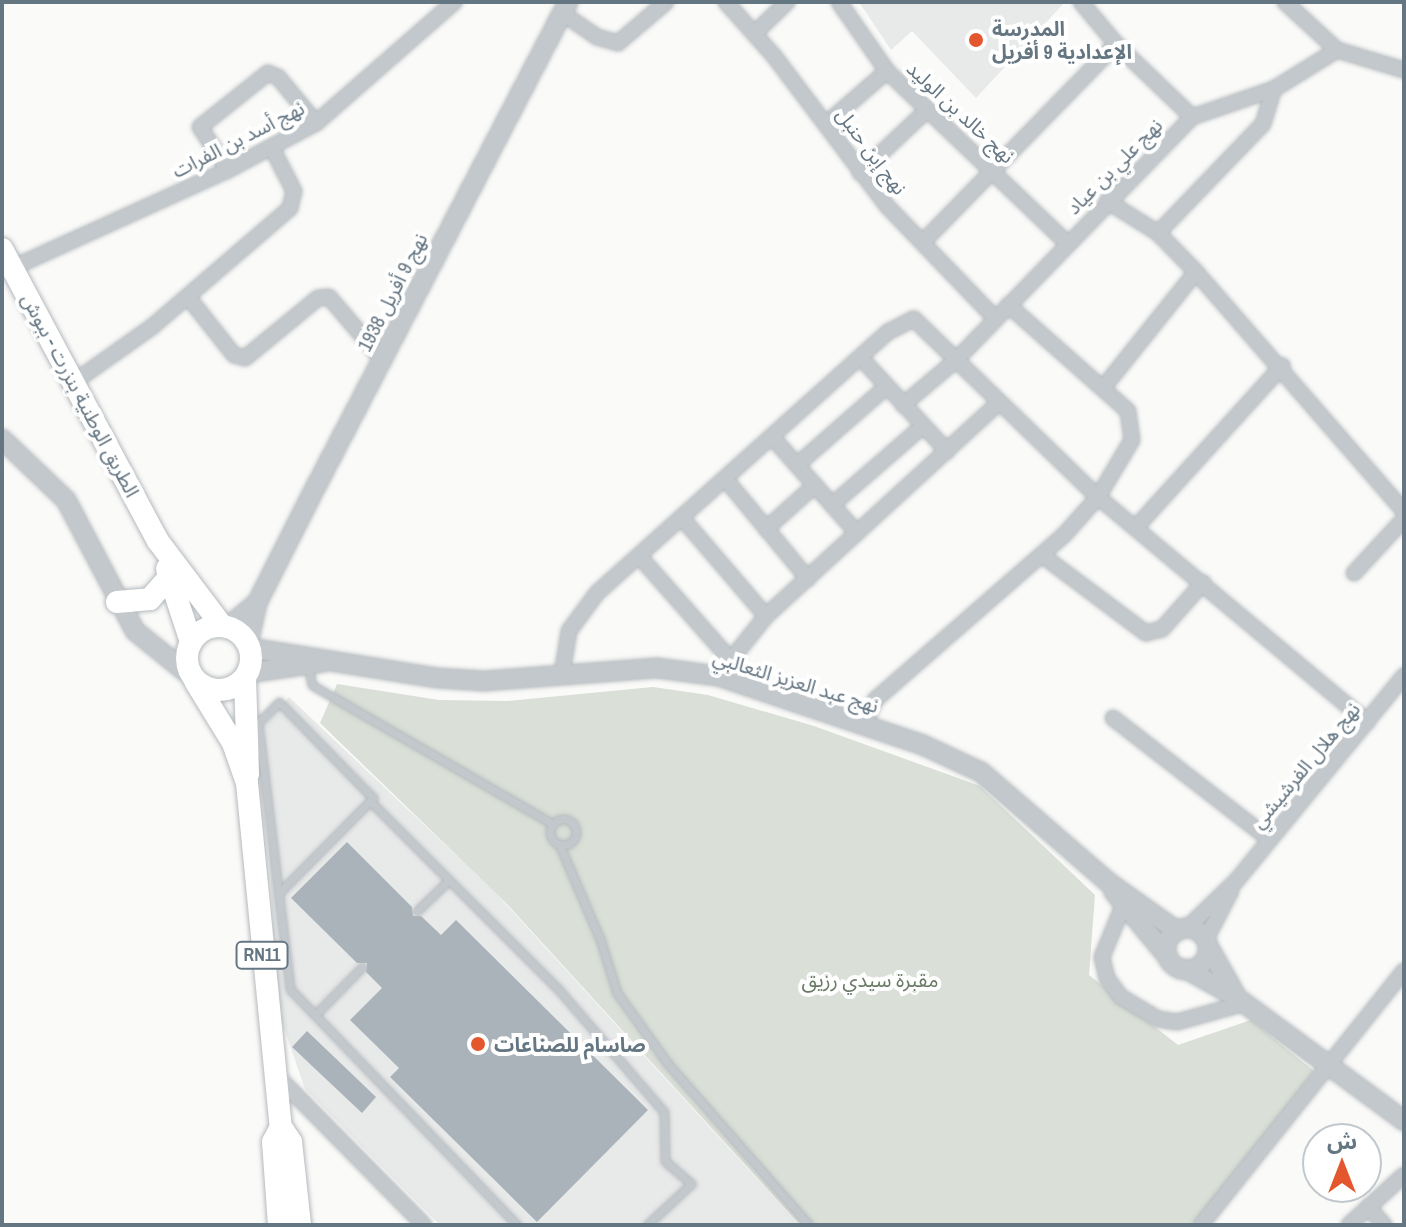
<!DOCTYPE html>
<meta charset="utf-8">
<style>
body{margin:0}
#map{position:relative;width:1406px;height:1227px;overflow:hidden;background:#fafaf8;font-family:"Archivo Narrow","Noto Sans Arabic",sans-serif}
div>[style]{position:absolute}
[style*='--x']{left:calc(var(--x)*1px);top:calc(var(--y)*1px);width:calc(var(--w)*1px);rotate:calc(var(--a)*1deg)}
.built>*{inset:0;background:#e8e9e9}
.green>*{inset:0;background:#dadfd7}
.building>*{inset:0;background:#aab3b9}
.roads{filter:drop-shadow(0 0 2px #b5babe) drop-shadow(0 0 2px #b5babe)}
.service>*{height:7px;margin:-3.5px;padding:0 3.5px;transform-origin:3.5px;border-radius:3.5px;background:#c3c8cc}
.service>.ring{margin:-3.5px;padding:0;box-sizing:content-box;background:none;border:7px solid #c3c8cc;border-radius:50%}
.minor>*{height:14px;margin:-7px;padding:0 7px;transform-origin:7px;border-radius:7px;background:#c3c8cc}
.tertiary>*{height:18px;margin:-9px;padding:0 9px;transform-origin:9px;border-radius:9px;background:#c3c8cc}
.tertiary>.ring{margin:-9px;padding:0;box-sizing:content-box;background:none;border:18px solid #c3c8cc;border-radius:50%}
.primary>*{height:22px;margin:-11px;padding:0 11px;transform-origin:11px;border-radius:11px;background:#fff}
.primary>.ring{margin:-11px;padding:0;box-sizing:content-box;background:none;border:22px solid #fff;border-radius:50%}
.dots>*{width:22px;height:22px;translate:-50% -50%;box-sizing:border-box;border:4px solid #fff;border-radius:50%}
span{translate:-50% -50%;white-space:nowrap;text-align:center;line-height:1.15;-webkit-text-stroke:8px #fff;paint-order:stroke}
.shield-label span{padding:2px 6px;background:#fff;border:2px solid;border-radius:6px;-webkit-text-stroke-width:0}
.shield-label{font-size:18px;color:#657683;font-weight:700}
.poi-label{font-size:20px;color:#657683;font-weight:700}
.left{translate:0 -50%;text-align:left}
.street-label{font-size:20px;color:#657683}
.park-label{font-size:20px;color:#687a64}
.frame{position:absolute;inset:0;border:4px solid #657683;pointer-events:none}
.north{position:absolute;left:1302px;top:1123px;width:80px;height:80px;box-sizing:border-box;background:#fff;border:2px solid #c1c8cd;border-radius:50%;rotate:0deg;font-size:22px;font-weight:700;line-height:32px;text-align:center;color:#657683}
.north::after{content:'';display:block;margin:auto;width:28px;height:36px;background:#e4572e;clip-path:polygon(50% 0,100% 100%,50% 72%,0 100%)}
</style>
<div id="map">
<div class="built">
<i style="clip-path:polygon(859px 2px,1065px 2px,976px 98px,912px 31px,891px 50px)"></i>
<i style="clip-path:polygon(289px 697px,493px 890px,799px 1225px,440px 1225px,305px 1089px,277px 1008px,263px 726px)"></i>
</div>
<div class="green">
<i style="clip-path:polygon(337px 684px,439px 700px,507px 701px,653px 687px,708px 695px,814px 726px,980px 786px,1095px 895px,1089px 975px,1178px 1045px,1251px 1020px,1314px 1071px,1197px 1225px,800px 1225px,505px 902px,320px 723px)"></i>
</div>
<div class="building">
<i style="clip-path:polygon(347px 842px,412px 907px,413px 916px,421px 916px,441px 935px,456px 920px,648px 1110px,537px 1222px,390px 1077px,399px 1068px,350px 1020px,382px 988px,366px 972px,367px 963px,357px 963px,291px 898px)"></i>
<i style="clip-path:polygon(307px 1031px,376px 1097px,362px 1113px,292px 1047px)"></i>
</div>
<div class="roads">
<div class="service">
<i style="--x:308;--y:666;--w:19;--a:78"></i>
<i style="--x:312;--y:685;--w:278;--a:30"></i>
<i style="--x:370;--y:801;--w:267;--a:45"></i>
<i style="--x:559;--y:990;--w:161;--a:49.3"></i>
<i style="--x:664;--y:1112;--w:49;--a:88.8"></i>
<i style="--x:665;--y:1161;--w:35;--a:41"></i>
<i style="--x:691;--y:1184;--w:60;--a:137"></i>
<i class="ring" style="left:550px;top:819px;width:19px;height:19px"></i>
<i style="--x:559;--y:844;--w:103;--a:66.7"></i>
<i style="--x:600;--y:939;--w:57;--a:72.5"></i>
<i style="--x:617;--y:993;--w:87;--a:54.3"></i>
<i style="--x:668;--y:1064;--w:214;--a:48.8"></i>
<i style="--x:279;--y:893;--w:134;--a:-45.3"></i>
<i style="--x:373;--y:798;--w:134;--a:-134.4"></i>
<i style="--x:279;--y:702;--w:30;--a:135"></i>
<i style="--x:258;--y:723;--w:268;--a:83.1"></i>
<i style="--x:290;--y:989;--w:327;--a:46.1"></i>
<i style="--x:417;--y:911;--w:43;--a:-44.1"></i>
<i style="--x:315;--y:1015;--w:67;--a:-45.6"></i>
</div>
<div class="minor">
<i style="--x:726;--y:2;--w:72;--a:48.4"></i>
<i style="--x:774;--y:56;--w:188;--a:53"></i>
<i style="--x:887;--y:206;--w:154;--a:46.1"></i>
<i style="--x:839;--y:2;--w:84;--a:55.2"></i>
<i style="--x:887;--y:71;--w:248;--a:43.7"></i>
<i style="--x:1081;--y:2;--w:55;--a:50.2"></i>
<i style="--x:1116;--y:44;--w:105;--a:43.8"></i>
<i style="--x:1285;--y:2;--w:71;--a:42.7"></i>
<i style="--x:1337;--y:50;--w:70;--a:16.6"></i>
<i style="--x:562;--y:13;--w:42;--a:34.4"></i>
<i style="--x:597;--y:37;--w:22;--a:16"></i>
<i style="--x:618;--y:43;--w:63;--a:-40.5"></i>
<i style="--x:755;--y:33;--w:45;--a:-44.1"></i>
<i style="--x:826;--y:124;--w:81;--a:-41"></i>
<i style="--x:228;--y:170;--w:51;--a:-123.1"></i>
<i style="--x:200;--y:127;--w:87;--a:-38.5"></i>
<i style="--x:268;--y:73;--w:11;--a:22"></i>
<i style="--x:278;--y:77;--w:60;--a:50.4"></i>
<i style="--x:860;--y:173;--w:92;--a:-43.2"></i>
<i style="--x:1107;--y:201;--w:60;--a:32.1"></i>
<i style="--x:1158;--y:233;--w:54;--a:45.7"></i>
<i style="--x:1196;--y:272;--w:317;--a:49"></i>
<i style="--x:1158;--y:233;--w:151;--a:-46.1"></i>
<i style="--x:1263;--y:124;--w:37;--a:-73"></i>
<i style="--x:923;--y:242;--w:277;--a:-45.7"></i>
<i style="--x:12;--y:268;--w:237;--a:-24.4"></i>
<i style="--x:228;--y:170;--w:100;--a:-28.1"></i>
<i style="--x:316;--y:123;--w:184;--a:-41.2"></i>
<i style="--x:188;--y:297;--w:74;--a:51.6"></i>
<i style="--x:234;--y:355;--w:11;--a:15"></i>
<i style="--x:245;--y:358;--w:94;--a:-39.4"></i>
<i style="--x:318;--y:298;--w:11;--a:-5"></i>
<i style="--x:329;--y:297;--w:82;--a:49.5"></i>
<i style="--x:861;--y:358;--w:127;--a:47.2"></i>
<i style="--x:74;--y:382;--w:97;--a:-35.3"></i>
<i style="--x:153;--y:326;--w:181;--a:-40.7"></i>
<i style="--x:290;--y:208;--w:17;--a:-77"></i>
<i style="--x:294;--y:191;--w:48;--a:-117.1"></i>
<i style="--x:1103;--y:388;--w:149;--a:-51.3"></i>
<i style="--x:903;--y:405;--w:70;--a:-40.3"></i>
<i style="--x:956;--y:360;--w:339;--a:-45.8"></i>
<i style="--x:1192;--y:117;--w:87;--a:-18.9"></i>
<i style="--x:1274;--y:89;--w:74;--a:-31.8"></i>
<i style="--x:773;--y:438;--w:127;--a:48.5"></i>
<i style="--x:797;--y:465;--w:118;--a:-41.2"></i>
<i style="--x:727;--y:481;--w:127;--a:50.4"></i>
<i style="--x:832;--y:505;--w:121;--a:-41"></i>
<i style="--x:682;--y:518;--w:129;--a:49.4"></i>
<i style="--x:1138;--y:525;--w:215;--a:-47.8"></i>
<i style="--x:766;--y:529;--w:66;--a:-41.9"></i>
<i style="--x:1043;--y:556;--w:129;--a:36.8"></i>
<i style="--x:1146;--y:633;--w:16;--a:-14"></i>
<i style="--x:1162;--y:629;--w:62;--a:-48.3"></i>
<i style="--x:640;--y:557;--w:135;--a:48.6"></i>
<i style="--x:1354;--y:573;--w:74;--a:-47.2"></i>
<i style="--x:562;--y:674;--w:44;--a:-80.8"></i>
<i style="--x:569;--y:631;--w:47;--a:-53.6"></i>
<i style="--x:597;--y:593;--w:391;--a:-41.9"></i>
<i style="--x:888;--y:332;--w:29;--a:-27"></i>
<i style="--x:914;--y:319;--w:256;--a:44.1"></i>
<i style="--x:1098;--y:497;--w:351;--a:39.9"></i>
<i style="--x:718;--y:676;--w:77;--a:-51.3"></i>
<i style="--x:766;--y:616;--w:314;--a:-42.5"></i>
<i style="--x:1113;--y:718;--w:197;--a:37.8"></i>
<i style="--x:864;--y:725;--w:27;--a:-66"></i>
<i style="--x:875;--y:700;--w:252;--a:-41.1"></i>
<i style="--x:1065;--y:534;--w:50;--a:-48.3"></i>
<i style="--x:1098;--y:497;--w:66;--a:-59.2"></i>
<i style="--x:1132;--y:440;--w:29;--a:-98"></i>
<i style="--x:1128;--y:411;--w:160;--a:-138.5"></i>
<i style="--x:1123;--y:906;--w:55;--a:112.4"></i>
<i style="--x:1102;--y:957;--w:22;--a:77"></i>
<i style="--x:1107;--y:978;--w:24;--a:54"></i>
<i style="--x:1121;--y:997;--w:43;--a:30.7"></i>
<i style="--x:1158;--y:1019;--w:19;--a:9"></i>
<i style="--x:1177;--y:1022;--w:71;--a:-15.6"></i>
<i style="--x:1187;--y:928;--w:69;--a:-43.8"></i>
<i style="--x:1237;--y:880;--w:264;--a:-50.7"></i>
<i style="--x:1206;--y:939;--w:54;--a:-62.5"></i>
<i style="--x:275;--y:1074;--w:212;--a:45.4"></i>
<i style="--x:1368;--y:1207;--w:24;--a:48"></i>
<i style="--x:1201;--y:1225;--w:325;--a:-51.4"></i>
<i style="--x:1349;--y:1225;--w:74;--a:-42.3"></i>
</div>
<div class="tertiary">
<i style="--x:2;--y:439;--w:88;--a:43.6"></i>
<i style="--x:66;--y:500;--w:148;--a:62.2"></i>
<i style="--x:135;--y:631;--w:72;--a:38.8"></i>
<i style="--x:228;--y:627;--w:38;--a:-40"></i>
<i style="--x:248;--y:644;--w:42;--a:-77.6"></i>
<i style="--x:257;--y:603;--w:120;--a:-63.2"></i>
<i style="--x:311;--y:496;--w:557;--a:-62.51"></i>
<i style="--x:250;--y:648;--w:190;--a:9.1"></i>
<i style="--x:438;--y:678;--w:46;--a:3.7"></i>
<i style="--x:484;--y:681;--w:173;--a:-4.3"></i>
<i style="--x:657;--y:668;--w:62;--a:7.5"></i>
<i style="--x:718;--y:676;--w:216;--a:18.6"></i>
<i style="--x:923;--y:745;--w:64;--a:25"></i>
<i style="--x:981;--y:772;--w:168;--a:40.9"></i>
<i style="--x:1108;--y:882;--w:85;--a:35.4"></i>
<i style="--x:248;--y:673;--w:76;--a:-8.3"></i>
<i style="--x:1114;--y:892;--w:85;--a:50.3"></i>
<i class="ring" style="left:1166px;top:928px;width:24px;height:24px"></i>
<i style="--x:1208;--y:946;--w:55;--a:60.6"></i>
<i style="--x:1186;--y:969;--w:57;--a:29.2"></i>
<i style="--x:1236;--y:997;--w:209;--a:36.4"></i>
</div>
<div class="primary">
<i style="--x:2;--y:249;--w:331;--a:61.9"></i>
<i style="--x:158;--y:541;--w:106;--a:53"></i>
<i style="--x:167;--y:569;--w:77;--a:71.8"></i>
<i style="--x:117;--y:602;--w:33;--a:-5"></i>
<i style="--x:150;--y:599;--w:30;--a:-49"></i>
<i class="ring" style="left:187px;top:626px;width:42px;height:42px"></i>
<i style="--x:245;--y:678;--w:96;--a:88.2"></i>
<i style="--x:195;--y:681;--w:73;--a:58.5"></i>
<i style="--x:233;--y:743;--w:42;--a:70.7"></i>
<i style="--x:247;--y:783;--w:346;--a:84.4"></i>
<i style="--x:281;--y:1127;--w:18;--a:56"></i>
<i style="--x:291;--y:1142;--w:83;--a:83.8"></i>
<i style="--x:279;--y:1225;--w:83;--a:-94.1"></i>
<i style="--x:273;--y:1142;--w:17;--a:-62"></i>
</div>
</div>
<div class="dots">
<i style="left:976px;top:40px;background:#e4572e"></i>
<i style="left:478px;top:1044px;background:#e4572e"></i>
</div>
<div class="shield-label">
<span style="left:262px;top:955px">RN11</span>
</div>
<div class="poi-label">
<span class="left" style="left:992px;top:40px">المدرسة<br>الإعدادية 9 أفريل</span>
<span class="left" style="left:494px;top:1044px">صاسام للصناعات</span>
</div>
<div class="street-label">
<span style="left:961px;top:112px;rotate:43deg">نهج خالد بن الوليد</span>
<span style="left:238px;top:139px;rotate:-27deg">نهج أسد بن الفرات</span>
<span style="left:872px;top:151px;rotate:53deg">نهج إبن حنبل</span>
<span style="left:1114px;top:166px;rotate:-45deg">نهج علي بن عياد</span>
<span style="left:392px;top:292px;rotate:-63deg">نهج 9 أفريل 1938</span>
<span style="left:81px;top:395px;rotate:62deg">الطريق الوطنية بنزرت - ببوش</span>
<span style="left:796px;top:681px;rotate:17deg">نهج عبد العزيز الثعالبي</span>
<span style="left:1305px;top:765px;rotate:-50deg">نهج هلال الفرشيشي</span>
</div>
<div class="park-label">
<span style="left:870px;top:979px">مقبرة سيدي رزيق</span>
</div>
<div class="frame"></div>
<div class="north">ش</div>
</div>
